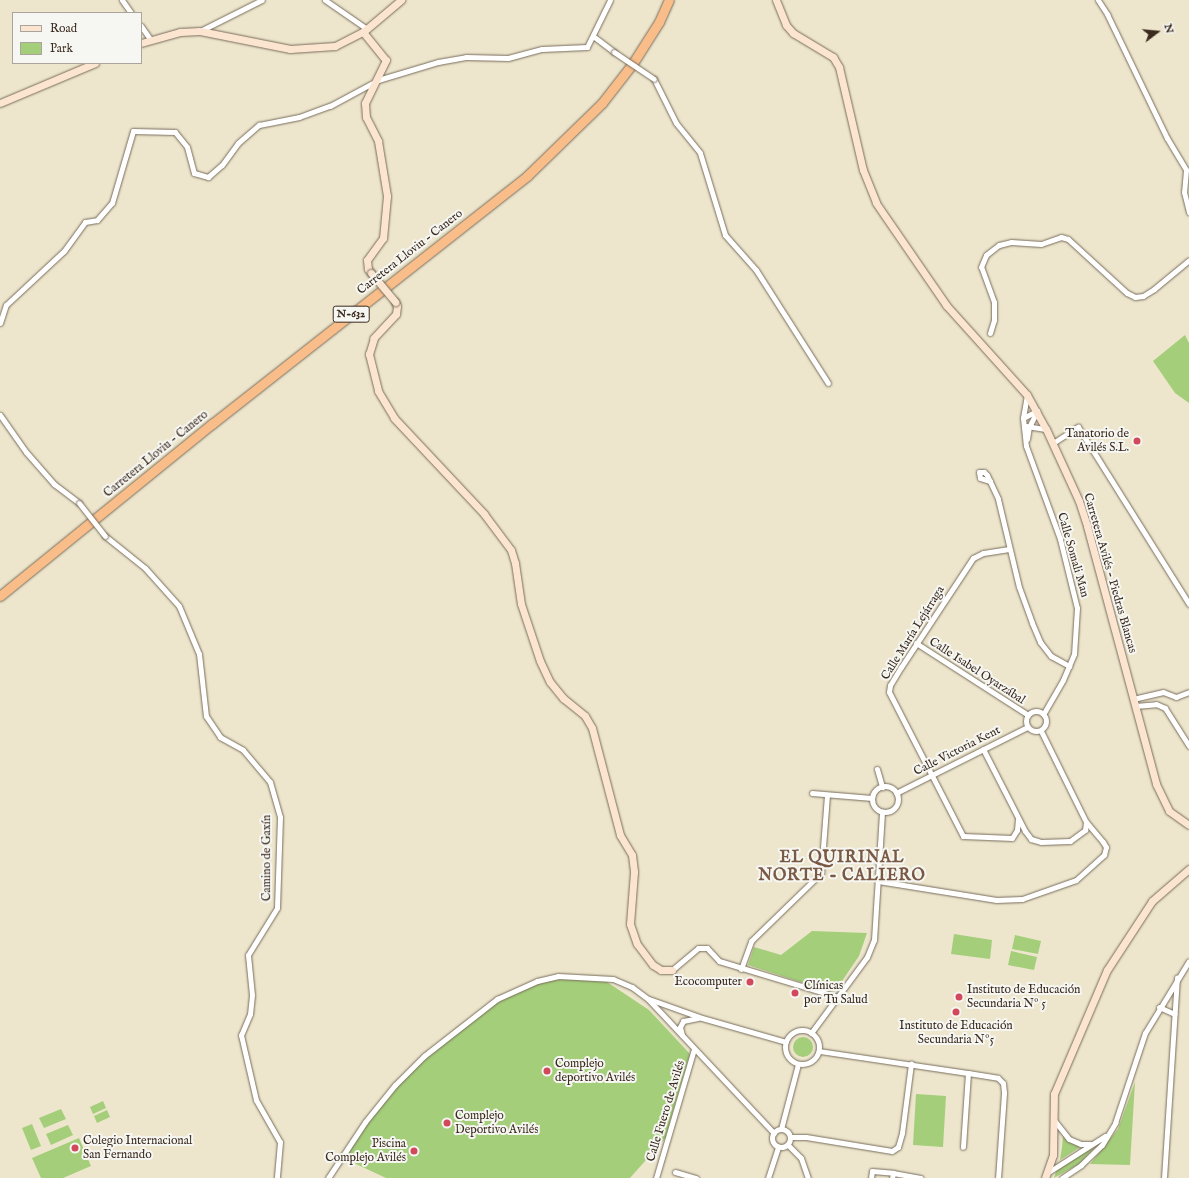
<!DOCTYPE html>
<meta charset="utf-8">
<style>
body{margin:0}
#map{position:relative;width:1189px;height:1178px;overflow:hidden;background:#ede6cd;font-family:"IM FELL English",serif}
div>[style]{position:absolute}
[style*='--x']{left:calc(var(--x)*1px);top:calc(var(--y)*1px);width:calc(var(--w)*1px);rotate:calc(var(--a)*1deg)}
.green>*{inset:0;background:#a4ce7a}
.round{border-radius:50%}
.roads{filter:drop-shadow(0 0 1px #796c5b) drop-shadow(0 0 1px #796c5b)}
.street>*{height:5px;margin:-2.5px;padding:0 2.5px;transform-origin:2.5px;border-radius:2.5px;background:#fff}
.street>.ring{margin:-2.5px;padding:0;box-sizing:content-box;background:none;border:5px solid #fff;border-radius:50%}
.secondary>*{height:7px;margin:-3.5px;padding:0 3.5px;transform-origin:3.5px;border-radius:3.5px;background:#fce5d0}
.highway>*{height:9px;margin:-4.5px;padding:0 4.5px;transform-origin:4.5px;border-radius:4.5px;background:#f8bd89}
.bridges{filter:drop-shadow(0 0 1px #796c5b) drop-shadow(0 0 1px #796c5b)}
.street-bridge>*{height:5px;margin:-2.5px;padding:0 2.5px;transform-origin:2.5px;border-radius:2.5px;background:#fff}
.secondary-bridge>*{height:7px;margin:-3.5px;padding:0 3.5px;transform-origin:3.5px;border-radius:3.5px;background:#fce5d0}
.dots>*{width:11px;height:11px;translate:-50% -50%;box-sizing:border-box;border:2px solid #f6f6f2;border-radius:50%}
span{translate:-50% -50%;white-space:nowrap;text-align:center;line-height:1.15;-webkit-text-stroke:4px #f6f6f2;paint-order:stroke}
.shield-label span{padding:1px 3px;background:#f6f6f2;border:1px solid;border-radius:3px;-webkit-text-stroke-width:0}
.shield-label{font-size:11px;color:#3b2a1e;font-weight:700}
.street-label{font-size:12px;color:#3b2a1e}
.poi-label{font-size:12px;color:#3b2a1e}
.right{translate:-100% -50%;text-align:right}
.left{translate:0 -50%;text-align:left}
.district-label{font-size:16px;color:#7a5944;font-weight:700;letter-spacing:1px}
.legend{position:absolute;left:12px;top:12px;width:130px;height:52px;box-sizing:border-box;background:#f6f6f2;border:1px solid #aba49d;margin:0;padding:5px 7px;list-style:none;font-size:12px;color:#3b2a1e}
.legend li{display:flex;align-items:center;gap:8px;height:20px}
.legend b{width:20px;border:1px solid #aba49d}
.north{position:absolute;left:1137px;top:12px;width:40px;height:40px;-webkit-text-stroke:3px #f6f6f2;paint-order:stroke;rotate:74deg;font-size:11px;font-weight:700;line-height:16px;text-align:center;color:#3b2a1e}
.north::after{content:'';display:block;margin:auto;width:14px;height:18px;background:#3b2a1e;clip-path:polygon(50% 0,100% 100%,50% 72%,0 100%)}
</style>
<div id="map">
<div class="green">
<i style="clip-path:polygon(1185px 335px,1189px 343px,1189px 403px,1175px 393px,1153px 361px)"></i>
<i style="clip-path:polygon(812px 931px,867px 933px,859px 956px,836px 990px,828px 991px,748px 965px,754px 947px,781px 955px)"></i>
<i style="clip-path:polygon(954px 934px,992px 940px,990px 959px,951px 954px)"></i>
<i style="clip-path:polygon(1015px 935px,1041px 941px,1038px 954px,1012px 949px)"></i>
<i style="clip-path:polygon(1011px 951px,1037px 957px,1034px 970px,1008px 965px)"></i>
<i style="clip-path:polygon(558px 976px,598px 976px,649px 1010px,690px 1054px,670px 1121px,669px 1134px,630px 1178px,386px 1178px,341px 1157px,395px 1085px,424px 1056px,497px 999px)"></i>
<i class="round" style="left:793px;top:1037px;width:20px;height:20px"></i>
<i style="clip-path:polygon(1135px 1082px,1130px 1165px,1090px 1164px,1118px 1129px)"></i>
<i style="clip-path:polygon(916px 1094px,946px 1096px,943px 1147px,913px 1145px)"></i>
<i style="clip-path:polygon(103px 1101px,106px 1108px,93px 1114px,90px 1107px)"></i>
<i style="clip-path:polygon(61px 1109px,66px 1119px,44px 1128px,39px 1118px)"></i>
<i style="clip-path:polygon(107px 1110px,110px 1117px,97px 1123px,94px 1116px)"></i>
<i style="clip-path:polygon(32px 1124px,41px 1146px,31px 1150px,22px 1128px)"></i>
<i style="clip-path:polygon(68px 1125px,73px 1135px,51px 1145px,46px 1134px)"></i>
<i style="clip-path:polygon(1063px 1136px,1082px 1146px,1060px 1160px,1062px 1147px)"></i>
<i style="clip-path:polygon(79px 1138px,91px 1166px,63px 1178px,41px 1178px,32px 1158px)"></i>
<i style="clip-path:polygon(1102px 1140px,1079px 1164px,1054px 1178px,1057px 1168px)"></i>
</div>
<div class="roads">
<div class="street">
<i style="--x:122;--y:0;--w:16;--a:55"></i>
<i style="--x:325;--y:0;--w:51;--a:34.6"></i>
<i style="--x:1098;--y:0;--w:17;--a:57"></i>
<i style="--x:1107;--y:14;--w:138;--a:64.2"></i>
<i style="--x:1167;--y:138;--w:37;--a:59"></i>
<i style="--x:1186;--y:170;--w:22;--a:95"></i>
<i style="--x:1184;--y:192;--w:21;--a:76"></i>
<i style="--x:141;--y:26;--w:16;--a:55"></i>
<i style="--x:200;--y:31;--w:69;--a:-26.6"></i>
<i style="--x:593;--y:36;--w:26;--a:37"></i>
<i style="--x:654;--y:79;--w:49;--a:63.4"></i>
<i style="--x:676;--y:123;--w:38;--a:51"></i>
<i style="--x:700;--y:153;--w:86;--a:73"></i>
<i style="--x:725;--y:235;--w:47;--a:48.5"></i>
<i style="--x:756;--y:270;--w:134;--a:57.5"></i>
<i style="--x:0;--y:323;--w:19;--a:-72"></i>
<i style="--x:6;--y:305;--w:79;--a:-43"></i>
<i style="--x:64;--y:251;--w:36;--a:-54"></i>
<i style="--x:85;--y:222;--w:12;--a:-9"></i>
<i style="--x:97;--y:220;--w:23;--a:-49"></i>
<i style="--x:112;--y:203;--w:75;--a:-73.7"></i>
<i style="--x:133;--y:131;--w:42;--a:1.4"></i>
<i style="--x:175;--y:132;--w:19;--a:51"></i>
<i style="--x:187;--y:147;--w:27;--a:75"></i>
<i style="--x:194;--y:173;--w:15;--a:16"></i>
<i style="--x:208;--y:177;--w:18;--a:-41"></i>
<i style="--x:222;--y:165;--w:27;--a:-54"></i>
<i style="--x:238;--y:143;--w:28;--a:-41"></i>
<i style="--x:259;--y:125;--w:41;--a:-11.3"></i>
<i style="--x:299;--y:117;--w:33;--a:-20"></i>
<i style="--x:330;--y:106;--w:55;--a:-28.4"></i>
<i style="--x:378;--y:80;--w:63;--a:-16.7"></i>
<i style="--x:438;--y:62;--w:28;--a:-10"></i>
<i style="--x:466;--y:57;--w:42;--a:1.4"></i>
<i style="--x:508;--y:58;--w:35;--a:-15"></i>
<i style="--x:542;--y:49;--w:45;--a:-2.5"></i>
<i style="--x:587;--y:47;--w:52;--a:-63.9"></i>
<i style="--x:990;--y:333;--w:14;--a:-73"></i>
<i style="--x:994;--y:320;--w:18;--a:-90"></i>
<i style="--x:994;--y:302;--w:37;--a:-110"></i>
<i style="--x:981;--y:267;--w:13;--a:-67"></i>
<i style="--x:986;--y:255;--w:16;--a:-38"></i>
<i style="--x:999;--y:245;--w:12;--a:-14"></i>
<i style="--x:1011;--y:242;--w:30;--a:4"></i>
<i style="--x:1041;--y:244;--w:21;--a:-19"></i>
<i style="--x:1061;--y:237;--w:7;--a:16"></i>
<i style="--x:1068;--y:239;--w:80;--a:42.5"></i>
<i style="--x:1127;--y:293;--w:9;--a:27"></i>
<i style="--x:1135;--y:297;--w:8;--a:-7"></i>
<i style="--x:1143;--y:296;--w:13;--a:-32"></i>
<i style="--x:1154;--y:289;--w:45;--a:-39.6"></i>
<i style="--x:1027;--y:395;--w:23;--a:100"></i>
<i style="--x:1023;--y:418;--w:28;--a:84"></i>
<i style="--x:1026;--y:446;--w:99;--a:69.9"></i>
<i style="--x:1060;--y:539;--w:71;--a:76.2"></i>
<i style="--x:1077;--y:608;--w:46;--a:93.7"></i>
<i style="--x:1074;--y:654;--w:28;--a:113"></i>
<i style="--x:1063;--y:680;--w:39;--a:120"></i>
<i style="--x:0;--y:415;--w:45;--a:54.9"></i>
<i style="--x:26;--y:452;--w:43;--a:48.8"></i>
<i style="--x:54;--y:484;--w:31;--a:37"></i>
<i style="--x:1023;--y:418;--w:16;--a:-27"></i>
<i style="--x:1026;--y:426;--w:20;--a:9"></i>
<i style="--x:1027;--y:439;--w:12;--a:-81"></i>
<i style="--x:1029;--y:427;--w:18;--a:-63"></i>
<i style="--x:1053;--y:443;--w:30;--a:-33"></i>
<i style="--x:1078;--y:427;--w:209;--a:57.9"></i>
<i style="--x:990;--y:481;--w:10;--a:-163"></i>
<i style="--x:980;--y:478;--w:6;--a:-99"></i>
<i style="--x:979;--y:472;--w:5;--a:0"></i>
<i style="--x:984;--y:472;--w:4;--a:45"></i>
<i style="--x:987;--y:475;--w:26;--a:65"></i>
<i style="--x:998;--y:499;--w:90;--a:76.6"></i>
<i style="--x:1019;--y:587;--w:38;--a:70"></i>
<i style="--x:1032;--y:623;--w:21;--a:67"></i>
<i style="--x:1040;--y:642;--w:18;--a:52"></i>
<i style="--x:1051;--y:656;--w:21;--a:29"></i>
<i style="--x:105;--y:536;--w:51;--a:38.7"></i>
<i style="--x:145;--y:568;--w:51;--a:48.2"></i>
<i style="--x:179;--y:606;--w:52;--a:67.4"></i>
<i style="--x:199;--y:654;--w:62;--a:83.6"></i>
<i style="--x:206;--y:716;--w:25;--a:56"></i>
<i style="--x:220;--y:737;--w:26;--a:29"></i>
<i style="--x:243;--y:750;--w:42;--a:49.8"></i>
<i style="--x:270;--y:782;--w:36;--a:74"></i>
<i style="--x:280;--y:817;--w:91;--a:91.9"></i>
<i style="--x:277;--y:908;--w:55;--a:121.7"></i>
<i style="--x:248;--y:955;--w:40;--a:84.3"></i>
<i style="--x:252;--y:995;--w:19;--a:96"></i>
<i style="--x:250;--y:1014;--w:23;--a:113"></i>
<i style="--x:241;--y:1035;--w:67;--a:77"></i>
<i style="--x:256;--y:1100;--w:48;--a:60.3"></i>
<i style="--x:280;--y:1142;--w:36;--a:95"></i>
<i style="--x:1009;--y:549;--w:26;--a:171"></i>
<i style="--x:983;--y:553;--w:11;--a:153"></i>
<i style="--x:973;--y:558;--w:131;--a:123.4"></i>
<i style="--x:901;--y:667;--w:21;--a:121"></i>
<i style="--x:890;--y:685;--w:7;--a:98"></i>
<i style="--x:889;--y:692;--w:162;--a:62.8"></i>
<i style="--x:963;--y:836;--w:49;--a:2.3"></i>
<i style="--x:1012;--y:838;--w:9;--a:-58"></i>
<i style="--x:1017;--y:830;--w:11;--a:-85"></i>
<i style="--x:916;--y:643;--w:133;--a:32.7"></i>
<i style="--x:1133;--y:699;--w:31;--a:-13"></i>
<i style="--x:1163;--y:692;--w:14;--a:21"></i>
<i style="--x:1176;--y:697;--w:14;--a:-21"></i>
<i style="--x:1135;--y:706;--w:21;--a:-5"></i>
<i style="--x:1156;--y:704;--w:10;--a:24"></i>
<i style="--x:1165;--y:708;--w:45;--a:57.7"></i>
<i class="ring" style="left:1026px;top:711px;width:15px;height:15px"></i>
<i style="--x:983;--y:749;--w:92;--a:62.9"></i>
<i style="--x:1025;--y:831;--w:10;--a:53"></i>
<i style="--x:1031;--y:839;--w:10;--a:17"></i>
<i style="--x:1041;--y:842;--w:29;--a:-2"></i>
<i style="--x:1070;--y:841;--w:19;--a:-36"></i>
<i style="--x:1085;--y:830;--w:8;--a:-83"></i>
<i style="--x:1086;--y:822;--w:102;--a:-116.3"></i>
<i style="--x:877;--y:769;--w:19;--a:74"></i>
<i class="ring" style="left:872px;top:786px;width:21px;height:21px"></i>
<i style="--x:812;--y:793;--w:60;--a:4.8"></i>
<i style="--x:896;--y:793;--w:147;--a:-26.7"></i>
<i style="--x:878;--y:881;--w:120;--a:9.1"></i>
<i style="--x:996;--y:900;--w:26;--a:-2"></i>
<i style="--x:1022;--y:899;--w:57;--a:-19.4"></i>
<i style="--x:1076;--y:880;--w:38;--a:-42"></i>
<i style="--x:1104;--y:855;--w:8;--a:-76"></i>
<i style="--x:1106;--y:847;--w:6;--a:-121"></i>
<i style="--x:1103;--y:842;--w:26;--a:-130"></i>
<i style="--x:741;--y:969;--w:30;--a:-70"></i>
<i style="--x:751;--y:941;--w:98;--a:-44.2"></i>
<i style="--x:821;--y:873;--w:78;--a:-85.6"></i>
<i style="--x:672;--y:970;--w:34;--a:-40"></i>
<i style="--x:698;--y:948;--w:9;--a:0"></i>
<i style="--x:707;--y:948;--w:18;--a:47"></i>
<i style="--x:719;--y:961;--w:124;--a:16.8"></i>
<i style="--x:649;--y:999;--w:56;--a:19.7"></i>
<i style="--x:702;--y:1018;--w:87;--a:15.9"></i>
<i style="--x:1159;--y:1007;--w:17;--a:24"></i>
<i class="ring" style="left:785px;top:1030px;width:29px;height:29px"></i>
<i style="--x:811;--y:1033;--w:94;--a:-53.6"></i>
<i style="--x:867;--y:957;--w:18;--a:-68"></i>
<i style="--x:874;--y:940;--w:128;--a:-86.4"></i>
<i style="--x:682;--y:1035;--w:8;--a:-104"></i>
<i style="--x:680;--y:1027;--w:7;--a:-63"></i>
<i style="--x:683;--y:1021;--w:15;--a:-11"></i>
<i style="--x:819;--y:1051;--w:151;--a:8.4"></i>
<i style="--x:968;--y:1073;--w:74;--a:93.9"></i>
<i style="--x:968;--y:1073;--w:30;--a:9"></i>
<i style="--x:998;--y:1078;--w:7;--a:45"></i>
<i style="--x:1003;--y:1083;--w:10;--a:84"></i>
<i style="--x:1004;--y:1093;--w:85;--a:94"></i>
<i style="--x:1054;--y:1120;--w:24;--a:52"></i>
<i style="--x:1069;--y:1139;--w:13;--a:23"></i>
<i style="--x:1081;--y:1144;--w:9;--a:0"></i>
<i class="ring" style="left:772px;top:1129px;width:13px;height:13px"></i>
<i style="--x:781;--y:1129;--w:67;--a:-75.3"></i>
<i style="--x:791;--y:1137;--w:15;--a:0"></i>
<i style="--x:806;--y:1137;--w:87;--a:9.2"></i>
<i style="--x:892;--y:1151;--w:7;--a:-34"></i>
<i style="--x:898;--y:1147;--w:15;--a:-74"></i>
<i style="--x:902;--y:1133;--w:70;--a:-82.6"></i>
<i style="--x:788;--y:1145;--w:18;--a:45"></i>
<i style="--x:801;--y:1158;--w:21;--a:71"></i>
<i style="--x:675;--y:1172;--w:22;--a:16"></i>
<i style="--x:893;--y:1173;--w:28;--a:10"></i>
<i style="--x:1047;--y:1173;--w:69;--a:-32.5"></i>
<i style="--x:328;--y:1178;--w:67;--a:-56.5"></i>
<i style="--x:365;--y:1122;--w:48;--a:-51"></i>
<i style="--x:395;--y:1085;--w:41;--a:-45"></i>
<i style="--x:424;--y:1056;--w:93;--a:-38"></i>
<i style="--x:497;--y:999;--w:44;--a:-24.2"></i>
<i style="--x:537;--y:981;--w:22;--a:-13"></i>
<i style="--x:558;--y:976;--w:55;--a:3.1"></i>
<i style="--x:613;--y:979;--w:21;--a:23"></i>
<i style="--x:632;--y:987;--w:20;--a:37"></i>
<i style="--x:648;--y:999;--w:184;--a:46.8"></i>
<i style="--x:656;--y:1178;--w:134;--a:-73.6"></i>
<i style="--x:768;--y:1178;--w:33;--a:-72"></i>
<i style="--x:871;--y:1178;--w:7;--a:-82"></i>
<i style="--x:872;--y:1171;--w:21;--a:5"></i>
<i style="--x:893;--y:1173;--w:5;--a:101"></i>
<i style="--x:1062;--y:1178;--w:23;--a:-34"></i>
<i style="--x:1081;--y:1165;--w:29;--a:-44"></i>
<i style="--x:1102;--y:1145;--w:26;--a:-59"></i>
<i style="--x:1115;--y:1123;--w:95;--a:-71.6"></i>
<i style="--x:1145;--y:1033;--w:84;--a:-58.6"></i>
<i style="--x:1164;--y:1178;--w:201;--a:-86.3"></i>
</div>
<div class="secondary">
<i style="--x:776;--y:0;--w:27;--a:68"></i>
<i style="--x:786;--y:25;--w:11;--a:49"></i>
<i style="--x:793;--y:33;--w:47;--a:31"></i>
<i style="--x:833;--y:57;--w:12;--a:59"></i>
<i style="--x:839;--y:67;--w:106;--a:76.9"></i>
<i style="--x:863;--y:170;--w:35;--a:68"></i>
<i style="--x:876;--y:203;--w:124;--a:55.5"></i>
<i style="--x:946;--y:305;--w:121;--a:48"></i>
<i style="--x:1027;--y:395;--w:39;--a:61"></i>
<i style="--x:1046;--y:429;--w:79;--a:65.4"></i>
<i style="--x:1079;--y:501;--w:26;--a:72"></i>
<i style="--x:1087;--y:526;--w:267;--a:75"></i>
<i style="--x:1156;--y:784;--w:30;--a:64"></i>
<i style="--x:1169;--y:811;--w:24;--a:35"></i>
<i style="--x:363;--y:32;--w:36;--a:51"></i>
<i style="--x:386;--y:60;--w:48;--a:116"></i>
<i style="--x:365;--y:103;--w:14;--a:86"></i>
<i style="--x:366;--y:117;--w:27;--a:63"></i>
<i style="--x:378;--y:141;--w:56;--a:80.7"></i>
<i style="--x:387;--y:196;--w:42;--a:95.4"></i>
<i style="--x:383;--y:238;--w:27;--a:126"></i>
<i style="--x:367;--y:260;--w:9;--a:84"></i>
<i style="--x:368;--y:269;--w:5;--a:53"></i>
<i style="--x:141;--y:43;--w:41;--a:-15.8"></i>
<i style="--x:180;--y:32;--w:20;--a:-3"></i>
<i style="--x:200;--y:31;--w:92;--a:11.3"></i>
<i style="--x:290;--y:49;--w:45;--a:-3.8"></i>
<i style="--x:335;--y:46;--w:31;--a:-27"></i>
<i style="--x:363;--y:32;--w:50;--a:-40.1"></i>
<i style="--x:0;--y:103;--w:103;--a:-22.8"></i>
<i style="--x:395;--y:302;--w:4;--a:63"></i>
<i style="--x:397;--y:306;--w:8;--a:97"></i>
<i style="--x:396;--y:314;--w:33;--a:133"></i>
<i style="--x:374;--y:338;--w:17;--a:107"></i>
<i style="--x:369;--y:354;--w:38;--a:76"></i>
<i style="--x:378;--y:391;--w:31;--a:59"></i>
<i style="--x:394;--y:418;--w:132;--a:46.8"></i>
<i style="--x:484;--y:514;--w:45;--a:53.1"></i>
<i style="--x:511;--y:550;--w:14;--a:73"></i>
<i style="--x:515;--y:563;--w:41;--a:81.7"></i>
<i style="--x:521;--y:604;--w:60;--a:71.6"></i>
<i style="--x:540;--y:661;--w:23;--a:65"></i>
<i style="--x:550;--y:682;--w:21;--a:51"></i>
<i style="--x:563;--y:698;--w:28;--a:39"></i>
<i style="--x:585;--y:716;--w:14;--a:60"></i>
<i style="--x:592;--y:728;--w:111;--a:75.3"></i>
<i style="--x:620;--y:835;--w:23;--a:59"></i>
<i style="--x:632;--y:855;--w:17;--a:83"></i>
<i style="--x:634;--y:872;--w:52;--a:94.4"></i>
<i style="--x:630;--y:924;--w:21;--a:71"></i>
<i style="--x:637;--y:944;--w:26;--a:53"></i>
<i style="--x:653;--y:965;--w:9;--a:32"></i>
<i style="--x:661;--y:970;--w:11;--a:0"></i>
<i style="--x:1045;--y:1178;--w:24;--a:-71"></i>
<i style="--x:1053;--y:1155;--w:61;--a:-89.1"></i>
<i style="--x:1054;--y:1094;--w:135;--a:-66.9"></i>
<i style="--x:1107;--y:970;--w:82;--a:-56.9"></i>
<i style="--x:1152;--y:901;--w:49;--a:-40.9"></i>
</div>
<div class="highway">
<i style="--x:0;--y:596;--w:273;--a:-39.1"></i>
<i style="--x:212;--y:424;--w:401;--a:-38.2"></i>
<i style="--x:527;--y:176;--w:105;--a:-44.2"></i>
<i style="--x:602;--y:103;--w:51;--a:-52.2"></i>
<i style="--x:633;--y:63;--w:49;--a:-57.6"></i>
<i style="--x:659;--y:22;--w:24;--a:-66"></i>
</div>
</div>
<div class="bridges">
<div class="street-bridge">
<i style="--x:614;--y:52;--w:48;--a:34"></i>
<i style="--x:79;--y:503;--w:42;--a:51.8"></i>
</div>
<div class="secondary-bridge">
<i style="--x:371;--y:273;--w:38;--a:50"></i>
</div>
</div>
<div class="dots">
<i style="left:1137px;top:441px;background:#d1495b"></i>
<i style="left:750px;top:982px;background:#d1495b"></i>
<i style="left:795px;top:993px;background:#d1495b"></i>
<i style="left:959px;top:997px;background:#d1495b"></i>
<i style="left:956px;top:1012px;background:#d1495b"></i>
<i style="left:547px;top:1071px;background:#d1495b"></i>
<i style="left:447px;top:1123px;background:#d1495b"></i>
<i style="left:75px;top:1148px;background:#d1495b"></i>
<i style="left:414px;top:1151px;background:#d1495b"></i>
</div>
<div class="shield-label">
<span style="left:351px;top:314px">N-632</span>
</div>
<div class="street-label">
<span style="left:410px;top:252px;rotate:-38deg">Carretera Lloviu - Canero</span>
<span style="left:156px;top:454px;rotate:-39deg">Carretera Lloviu - Canero</span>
<span style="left:1073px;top:555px;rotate:74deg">Calle Somali Man</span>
<span style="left:1110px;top:573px;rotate:74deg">Carretera Avilés - Piedras Blancas</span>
<span style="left:913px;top:633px;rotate:-58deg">Calle María Lejárraga</span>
<span style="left:977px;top:671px;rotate:33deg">Calle Isabel Oyarzábal</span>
<span style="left:957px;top:751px;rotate:-27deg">Calle Victoria Kent</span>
<span style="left:267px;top:858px;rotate:-90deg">Camino de Gaxín</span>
<span style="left:666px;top:1111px;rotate:-73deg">Calle Fuero de Avilés</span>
</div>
<div class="poi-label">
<span class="right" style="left:1129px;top:441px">Tanatorio de<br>Avilés S.L.</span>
<span class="right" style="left:742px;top:982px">Ecocomputer</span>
<span class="left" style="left:804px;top:993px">Clínicas<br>por Tu Salud</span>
<span class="left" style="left:967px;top:997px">Instituto de Educación<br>Secundaria Nº 5</span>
<span style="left:956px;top:1033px">Instituto de Educación<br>Secundaria Nº5</span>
<span class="left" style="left:555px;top:1071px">Complejo<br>deportivo Avilés</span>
<span class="left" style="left:455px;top:1123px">Complejo<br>Deportivo Avilés</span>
<span class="left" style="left:83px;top:1148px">Colegio Internacional<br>San Fernando</span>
<span class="right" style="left:406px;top:1151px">Piscina<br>Complejo Avilés</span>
</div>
<div class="district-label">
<span style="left:842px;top:867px">EL QUIRINAL<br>NORTE - CALIERO</span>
</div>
<ul class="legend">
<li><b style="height:5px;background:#fce5d0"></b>Road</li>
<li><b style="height:11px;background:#a4ce7a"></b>Park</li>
</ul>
<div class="north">N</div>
</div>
